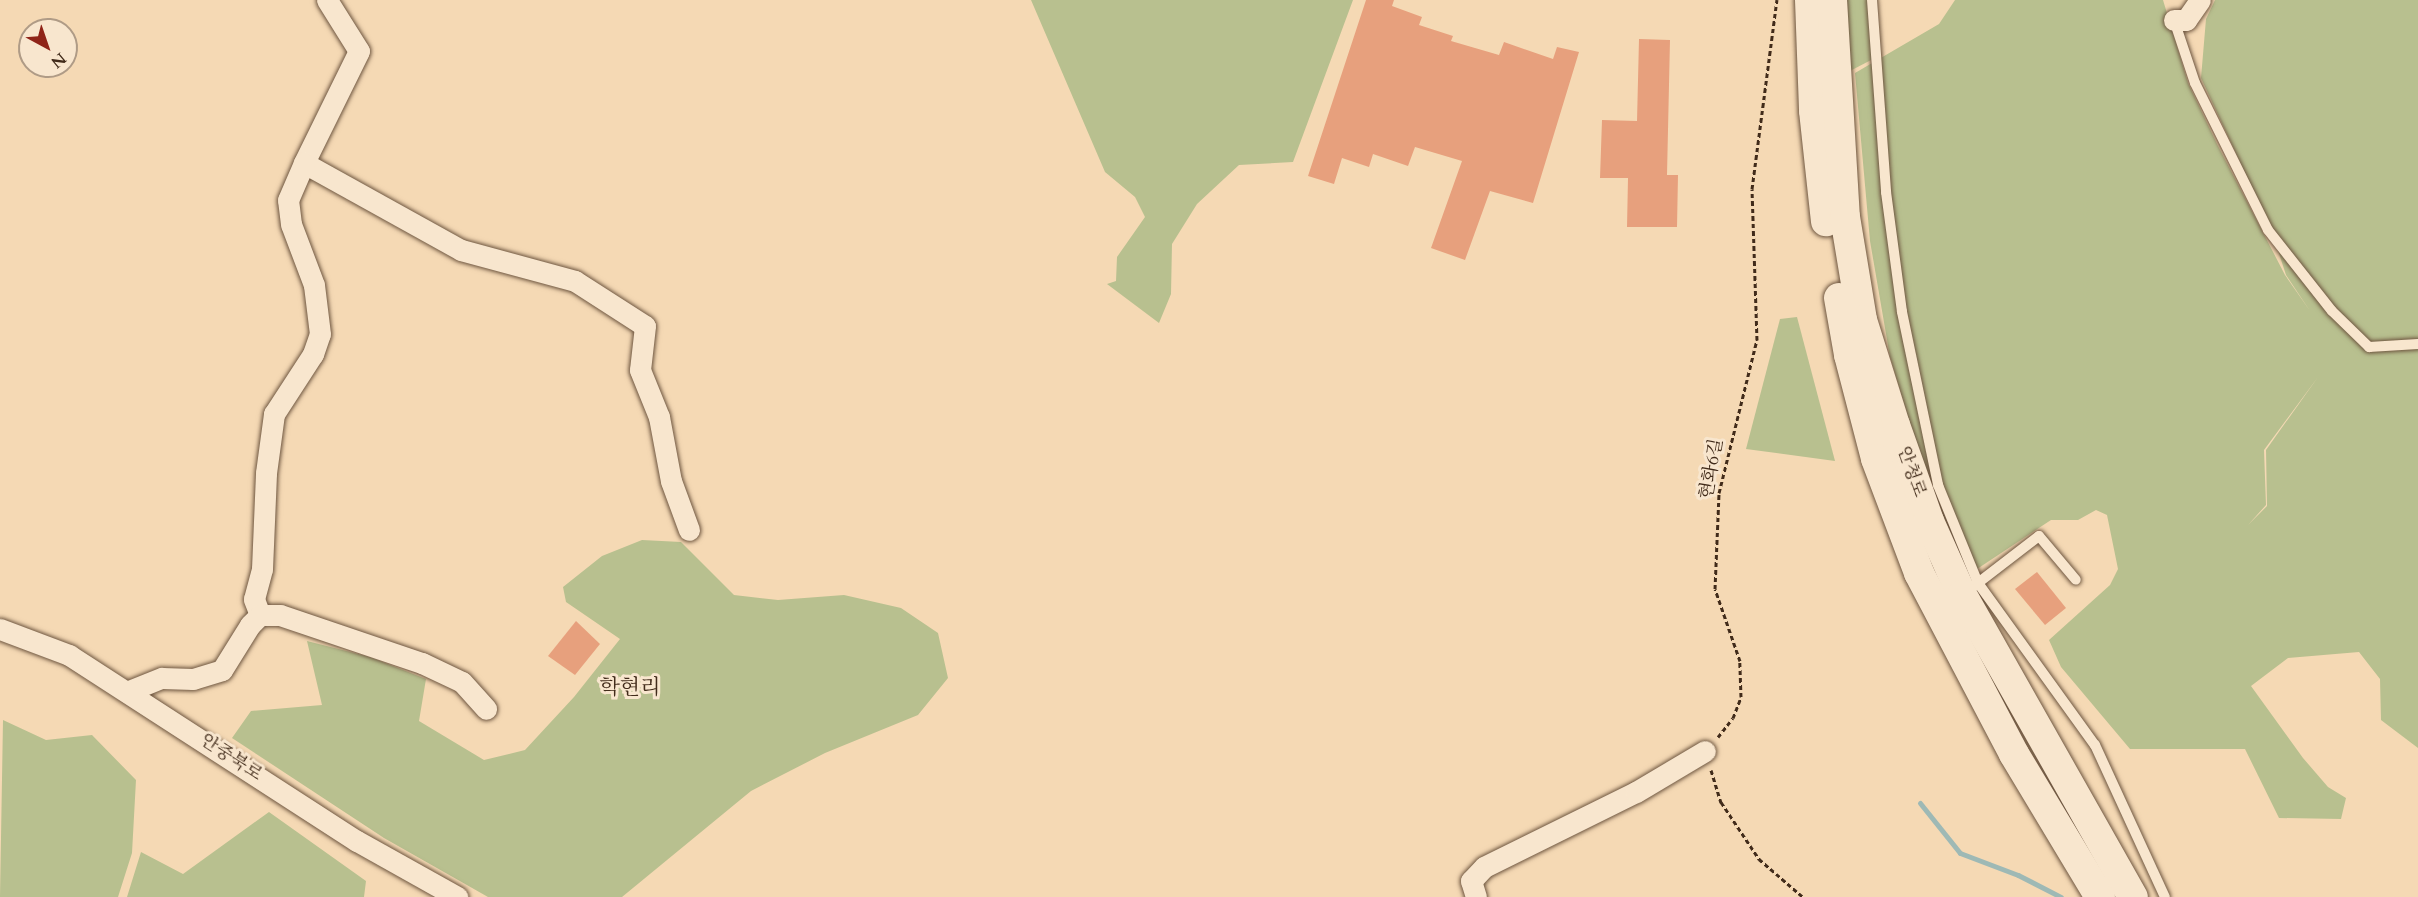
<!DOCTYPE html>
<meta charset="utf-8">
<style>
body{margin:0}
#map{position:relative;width:2418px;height:897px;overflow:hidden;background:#f5d9b4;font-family:Cardo,"Noto Serif KR",serif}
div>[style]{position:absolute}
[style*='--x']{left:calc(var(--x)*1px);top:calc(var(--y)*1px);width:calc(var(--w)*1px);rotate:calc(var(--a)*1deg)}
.green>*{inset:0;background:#b8c08f}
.stream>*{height:5px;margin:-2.5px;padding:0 2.5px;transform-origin:2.5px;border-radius:2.5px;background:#9eb9b5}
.building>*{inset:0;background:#e7a07d}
.path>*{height:3px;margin-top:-1.5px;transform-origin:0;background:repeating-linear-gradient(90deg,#412b1a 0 4.5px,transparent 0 7.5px)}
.roads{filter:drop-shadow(0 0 2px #6e5640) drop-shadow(0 0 2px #6e5640)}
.lane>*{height:10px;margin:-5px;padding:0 5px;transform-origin:5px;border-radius:5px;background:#f8e6ce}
.street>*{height:21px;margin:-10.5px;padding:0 10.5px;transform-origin:10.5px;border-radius:10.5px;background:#f8e6ce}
.secondary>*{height:30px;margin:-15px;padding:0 15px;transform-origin:15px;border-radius:15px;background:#f8e6ce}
span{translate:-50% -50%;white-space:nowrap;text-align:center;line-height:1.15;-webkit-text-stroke:6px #f8e6ce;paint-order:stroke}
.street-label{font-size:18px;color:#412b1a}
.quarter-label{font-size:21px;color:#412b1a}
.north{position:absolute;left:18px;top:18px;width:60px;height:60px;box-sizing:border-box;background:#f8e6ce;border:2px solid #af9b86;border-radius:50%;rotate:140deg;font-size:16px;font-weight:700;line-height:24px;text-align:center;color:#412b1a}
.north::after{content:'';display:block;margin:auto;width:21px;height:27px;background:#8f2418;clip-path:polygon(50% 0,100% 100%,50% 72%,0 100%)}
</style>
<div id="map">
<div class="green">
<i style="clip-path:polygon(1031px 0,1353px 0,1293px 162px,1239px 165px,1197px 204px,1172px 244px,1171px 294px,1159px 323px,1107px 284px,1116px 281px,1117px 257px,1145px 217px,1135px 197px,1105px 172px)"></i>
<i style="clip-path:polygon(1847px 0,1868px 0,1873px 59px,1850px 71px)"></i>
<i style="clip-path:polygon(evenodd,1955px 0,2163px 0,2188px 83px,2218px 146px,2285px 275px,2310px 311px,2286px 275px,2271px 229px,2201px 78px,2206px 19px,2215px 0,2418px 0,2418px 748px,2381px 720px,2380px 679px,2359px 652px,2288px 658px,2251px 686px,2303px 758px,2328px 787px,2346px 798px,2341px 819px,2279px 818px,2245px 749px,2130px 749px,2061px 667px,2049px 640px,2110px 585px,2118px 569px,2107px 515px,2096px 510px,2078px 520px,2051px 520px,1968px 575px,1955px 546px,1921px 460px,1890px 357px,1870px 241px,1855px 73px,1939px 24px,1955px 0,2318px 377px,2266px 450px,2267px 506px,2248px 525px,2266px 505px,2264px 450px,2318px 377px)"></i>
<i style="clip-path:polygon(1797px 317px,1835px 461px,1746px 449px,1780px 319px)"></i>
<i style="clip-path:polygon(642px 540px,681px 542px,734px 595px,778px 600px,844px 595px,901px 608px,938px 633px,948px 678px,918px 715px,825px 753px,751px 791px,622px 897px,488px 897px,384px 838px,232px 738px,251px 711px,322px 705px,307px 641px,370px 657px,426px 679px,419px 721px,484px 760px,525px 750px,574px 697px,620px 639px,566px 602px,563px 587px,602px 556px)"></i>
<i style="clip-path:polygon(3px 720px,46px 740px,92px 735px,136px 780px,132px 853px,118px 897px,0 897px)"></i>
<i style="clip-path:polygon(269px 812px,366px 881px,364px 897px,127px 897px,141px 852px,183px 874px)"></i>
</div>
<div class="stream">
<i style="--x:1920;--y:803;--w:64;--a:51.3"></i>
<i style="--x:1960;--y:853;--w:62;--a:20.8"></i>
<i style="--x:2018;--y:875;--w:48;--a:27.1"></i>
</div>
<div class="building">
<i style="clip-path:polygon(1366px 0,1394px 0,1392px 6px,1422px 17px,1419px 25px,1453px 36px,1451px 41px,1499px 55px,1504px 42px,1553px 59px,1557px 47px,1579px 52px,1533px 203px,1490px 191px,1465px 260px,1431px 248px,1462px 161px,1415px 147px,1408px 166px,1373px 154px,1369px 167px,1342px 158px,1334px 184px,1308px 176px)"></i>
<i style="clip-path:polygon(1639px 39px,1670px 40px,1667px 175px,1678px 175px,1677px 227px,1627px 227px,1628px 178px,1600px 178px,1602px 120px,1637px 121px)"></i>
<i style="clip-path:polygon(2037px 572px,2066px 608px,2045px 625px,2015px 589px)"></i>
<i style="clip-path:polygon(576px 621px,600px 644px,575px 675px,548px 656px)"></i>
</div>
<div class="path">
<i style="--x:1718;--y:737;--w:24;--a:-52"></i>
<i style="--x:1733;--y:718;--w:22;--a:-69"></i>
<i style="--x:1741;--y:697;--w:36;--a:-92"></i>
<i style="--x:1740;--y:661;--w:76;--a:-109.1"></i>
<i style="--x:1715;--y:589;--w:96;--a:-87.6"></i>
<i style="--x:1719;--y:493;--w:158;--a:-76.1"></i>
<i style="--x:1757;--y:340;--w:151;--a:-91.9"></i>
<i style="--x:1752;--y:189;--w:191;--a:-82.5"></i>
<i style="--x:1711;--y:770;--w:34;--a:73"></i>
<i style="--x:1721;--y:802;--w:69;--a:56.3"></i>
<i style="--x:1759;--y:859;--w:58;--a:40.8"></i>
</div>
<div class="roads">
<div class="lane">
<i style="--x:1872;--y:0;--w:193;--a:85.8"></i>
<i style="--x:1886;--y:192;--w:121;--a:82.4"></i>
<i style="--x:1902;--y:312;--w:177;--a:78.2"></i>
<i style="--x:1938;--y:485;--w:106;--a:67.8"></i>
<i style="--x:1978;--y:583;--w:200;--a:54.2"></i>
<i style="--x:2095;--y:745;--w:167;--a:65.3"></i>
<i style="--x:2174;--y:20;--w:66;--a:71.6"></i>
<i style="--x:2195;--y:83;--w:164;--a:63.6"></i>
<i style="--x:2268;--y:230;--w:103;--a:51.7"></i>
<i style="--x:2332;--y:311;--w:52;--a:44.2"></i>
<i style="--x:2369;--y:347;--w:49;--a:-3.5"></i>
<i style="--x:1974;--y:586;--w:82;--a:-37.6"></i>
<i style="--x:2039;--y:536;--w:57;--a:49.9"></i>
</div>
<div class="street">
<i style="--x:327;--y:0;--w:60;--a:57.9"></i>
<i style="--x:359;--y:51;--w:125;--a:116.2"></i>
<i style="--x:304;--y:163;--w:179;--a:29"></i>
<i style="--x:461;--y:250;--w:118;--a:15.2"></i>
<i style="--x:575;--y:281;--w:83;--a:32.7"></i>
<i style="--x:645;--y:326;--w:44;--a:96.5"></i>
<i style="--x:640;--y:370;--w:51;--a:68"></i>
<i style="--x:659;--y:417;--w:65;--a:79.4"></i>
<i style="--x:671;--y:481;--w:52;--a:69.8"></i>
<i style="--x:2174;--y:20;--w:12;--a:0"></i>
<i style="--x:2186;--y:20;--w:24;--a:-55"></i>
<i style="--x:260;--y:615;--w:17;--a:-111"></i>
<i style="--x:254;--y:599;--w:31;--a:-75"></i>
<i style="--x:262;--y:569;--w:96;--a:-87.6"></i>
<i style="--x:266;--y:473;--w:60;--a:-82.3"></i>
<i style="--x:274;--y:414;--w:72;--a:-57"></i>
<i style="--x:313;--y:354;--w:21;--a:-71"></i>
<i style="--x:320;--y:334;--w:49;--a:-97"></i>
<i style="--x:314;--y:285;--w:65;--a:-110.7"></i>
<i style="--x:291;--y:224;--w:24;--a:-97"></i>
<i style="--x:288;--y:200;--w:40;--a:-66.6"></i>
<i style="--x:0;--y:629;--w:74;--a:20.6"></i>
<i style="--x:69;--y:655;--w:343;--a:32.9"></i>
<i style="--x:357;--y:841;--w:115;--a:29.2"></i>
<i style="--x:129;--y:691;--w:35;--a:-22"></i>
<i style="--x:162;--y:678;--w:31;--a:2"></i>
<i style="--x:193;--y:679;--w:30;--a:-17"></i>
<i style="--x:222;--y:670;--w:53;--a:-58.1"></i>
<i style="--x:250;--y:625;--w:14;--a:-45"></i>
<i style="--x:260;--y:615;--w:20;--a:0"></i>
<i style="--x:280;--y:615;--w:150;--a:18.7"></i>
<i style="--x:422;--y:663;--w:44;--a:25.4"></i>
<i style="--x:462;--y:682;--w:36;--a:48"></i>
<i style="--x:1476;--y:897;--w:17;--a:-107"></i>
<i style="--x:1471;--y:881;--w:19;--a:-47"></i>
<i style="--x:1484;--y:867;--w:169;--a:-26.3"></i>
<i style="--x:1636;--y:792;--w:80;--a:-30.7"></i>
</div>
<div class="secondary">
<i style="--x:1810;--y:0;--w:111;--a:87.9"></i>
<i style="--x:1814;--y:111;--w:111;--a:83.8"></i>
<i style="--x:1832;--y:0;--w:217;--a:86.6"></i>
<i style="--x:1845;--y:217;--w:104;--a:80.6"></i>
<i style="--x:1862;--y:320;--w:110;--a:72.6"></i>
<i style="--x:1895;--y:425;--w:102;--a:70.5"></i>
<i style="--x:1929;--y:521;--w:81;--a:66"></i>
<i style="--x:1962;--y:595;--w:347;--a:60.5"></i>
<i style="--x:1839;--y:298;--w:58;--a:80"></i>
<i style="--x:1849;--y:355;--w:107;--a:75.4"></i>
<i style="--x:1876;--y:459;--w:122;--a:69.3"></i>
<i style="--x:1919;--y:573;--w:204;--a:62.3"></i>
<i style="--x:2014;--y:754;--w:167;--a:59"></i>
</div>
</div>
<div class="street-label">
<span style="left:1712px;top:469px;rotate:-80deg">현화6길</span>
<span style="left:1911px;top:472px;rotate:70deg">안청로</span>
<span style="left:231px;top:758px;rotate:33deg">안중북로</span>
</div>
<div class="quarter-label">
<span style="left:630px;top:688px">학현리</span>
</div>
<div class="north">N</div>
</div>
